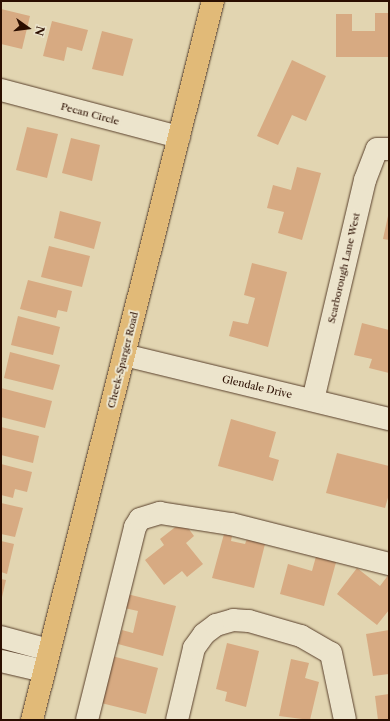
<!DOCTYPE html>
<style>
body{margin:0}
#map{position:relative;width:390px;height:721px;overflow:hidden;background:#e2d5b1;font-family:"Libre Caslon Text",serif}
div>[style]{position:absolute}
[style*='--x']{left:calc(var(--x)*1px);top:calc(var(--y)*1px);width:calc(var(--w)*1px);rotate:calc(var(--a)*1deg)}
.building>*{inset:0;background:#d7aa82}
.roads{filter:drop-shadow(0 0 1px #59402c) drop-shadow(0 0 1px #59402c)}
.minor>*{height:22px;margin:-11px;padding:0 11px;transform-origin:11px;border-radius:11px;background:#ece4cc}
.major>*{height:22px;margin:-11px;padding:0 11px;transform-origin:11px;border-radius:11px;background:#e1ba78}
span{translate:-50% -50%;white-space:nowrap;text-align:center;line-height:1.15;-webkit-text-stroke:4px #ece4cc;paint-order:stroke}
.street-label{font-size:10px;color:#2b0e00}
.frame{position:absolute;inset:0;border:2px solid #2b0e00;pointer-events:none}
.north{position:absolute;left:8px;top:8px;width:40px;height:40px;-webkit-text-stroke:3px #ece4cc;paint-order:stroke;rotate:104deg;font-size:11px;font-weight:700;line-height:16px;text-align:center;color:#2b0e00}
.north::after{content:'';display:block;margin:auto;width:14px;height:18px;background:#2b0e00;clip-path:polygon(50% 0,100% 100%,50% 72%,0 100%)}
</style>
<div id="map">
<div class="building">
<i style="clip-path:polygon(1px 9px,30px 16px,22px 49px,1px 44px)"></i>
<i style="clip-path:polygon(375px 13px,389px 13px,389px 57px,336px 57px,336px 14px,352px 14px,352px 31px,375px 31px)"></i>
<i style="clip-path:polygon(52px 21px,88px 30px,82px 51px,67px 47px,64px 61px,43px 56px)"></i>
<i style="clip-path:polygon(102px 31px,133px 39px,123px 76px,92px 69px)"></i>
<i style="clip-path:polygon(292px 60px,326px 76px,306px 121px,292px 115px,278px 145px,257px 136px)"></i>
<i style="clip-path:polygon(27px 127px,58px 134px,47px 178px,16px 170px)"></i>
<i style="clip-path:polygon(71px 138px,100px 145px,92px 181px,62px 173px)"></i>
<i style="clip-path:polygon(297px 167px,321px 173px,302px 240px,278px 233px,284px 212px,267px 208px,273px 185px,291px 190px)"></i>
<i style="clip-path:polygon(60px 211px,101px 222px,94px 249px,54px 238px)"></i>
<i style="clip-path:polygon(388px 216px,389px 216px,389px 240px,383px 239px)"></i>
<i style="clip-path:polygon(49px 246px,90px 256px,82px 287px,41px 277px)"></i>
<i style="clip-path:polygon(252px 263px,287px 272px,268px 347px,229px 336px,233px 321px,248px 324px,255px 298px,244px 295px)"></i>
<i style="clip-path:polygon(28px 280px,72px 291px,67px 312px,58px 310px,56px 318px,20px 309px)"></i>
<i style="clip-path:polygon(18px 316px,60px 327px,53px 355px,11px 345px)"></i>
<i style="clip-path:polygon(362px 323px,389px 330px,389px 373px,369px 368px,372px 359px,354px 355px)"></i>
<i style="clip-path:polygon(10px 352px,60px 365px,53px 390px,4px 378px)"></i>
<i style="clip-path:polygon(1px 388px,52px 401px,45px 428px,1px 417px)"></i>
<i style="clip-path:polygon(231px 419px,276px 432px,269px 457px,279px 460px,273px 481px,218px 466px)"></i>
<i style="clip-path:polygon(1px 427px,39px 436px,33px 463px,1px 455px)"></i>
<i style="clip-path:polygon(337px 453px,389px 466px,389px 494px,385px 508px,326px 493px)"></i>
<i style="clip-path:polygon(1px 464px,32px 472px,27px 492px,15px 489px,13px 498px,1px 495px)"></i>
<i style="clip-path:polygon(1px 503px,23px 508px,15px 537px,1px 534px)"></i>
<i style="clip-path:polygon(183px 521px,194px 536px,186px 543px,203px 564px,187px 577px,182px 571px,164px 585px,145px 560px,164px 545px,160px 539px)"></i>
<i style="clip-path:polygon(224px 534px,232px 536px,231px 541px,245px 544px,247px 539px,265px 544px,254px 588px,212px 578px)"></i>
<i style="clip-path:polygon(1px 541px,14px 544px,7px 574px,1px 572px)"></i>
<i style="clip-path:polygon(318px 549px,338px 555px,324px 606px,280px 594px,288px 564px,312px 571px)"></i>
<i style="clip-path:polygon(357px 568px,380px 586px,389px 574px,389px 610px,377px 625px,337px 594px)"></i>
<i style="clip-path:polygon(1px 579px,6px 580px,2px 597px,1px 597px)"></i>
<i style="clip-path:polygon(127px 594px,176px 606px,163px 656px,118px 644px,122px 630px,133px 633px,138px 611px,124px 608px)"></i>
<i style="clip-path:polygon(389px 630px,389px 674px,373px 676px,366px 634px)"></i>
<i style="clip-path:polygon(227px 643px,259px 651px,246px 707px,225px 701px,227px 692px,216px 689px)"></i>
<i style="clip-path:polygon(112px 656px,158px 668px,146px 714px,101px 703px)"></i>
<i style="clip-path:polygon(291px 659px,309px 663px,305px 678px,319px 682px,310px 720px,279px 716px)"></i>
<i style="clip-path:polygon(389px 694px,389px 720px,378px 720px,375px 696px)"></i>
</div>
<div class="roads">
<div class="minor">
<i style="--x:1;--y:90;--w:184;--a:14.8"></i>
<i style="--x:124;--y:355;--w:273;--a:13.6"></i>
<i style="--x:313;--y:400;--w:226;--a:-76.7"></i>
<i style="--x:365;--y:180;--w:33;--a:-69"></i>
<i style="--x:377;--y:149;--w:12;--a:0"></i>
<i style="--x:1;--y:637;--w:50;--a:15.2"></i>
<i style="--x:1;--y:661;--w:44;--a:13.1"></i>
<i style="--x:87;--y:720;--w:199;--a:-76"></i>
<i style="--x:135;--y:527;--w:9;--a:-58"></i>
<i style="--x:140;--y:519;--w:21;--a:-17"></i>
<i style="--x:160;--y:513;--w:72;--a:8.8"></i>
<i style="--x:231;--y:524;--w:163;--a:14.2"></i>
<i style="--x:177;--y:720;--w:74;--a:-76.7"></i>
<i style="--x:194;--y:648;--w:17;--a:-54"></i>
<i style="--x:204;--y:634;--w:15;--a:-37"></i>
<i style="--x:216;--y:625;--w:18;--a:-16"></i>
<i style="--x:233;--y:620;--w:16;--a:4"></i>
<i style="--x:249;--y:621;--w:54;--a:16.1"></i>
<i style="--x:301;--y:636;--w:34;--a:30"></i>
<i style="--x:331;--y:653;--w:68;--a:78.2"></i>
</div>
<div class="major">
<i style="--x:32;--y:720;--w:741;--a:-75.87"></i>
</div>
</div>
<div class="street-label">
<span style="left:90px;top:114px;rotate:15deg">Pecan Circle</span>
<span style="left:344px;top:268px;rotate:-77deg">Scarborough Lane West</span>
<span style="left:123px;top:360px;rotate:-76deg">Cheek-Sparger Road</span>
<span style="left:257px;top:387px;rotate:13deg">Glendale Drive</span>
</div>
<div class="frame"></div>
<div class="north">N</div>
</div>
